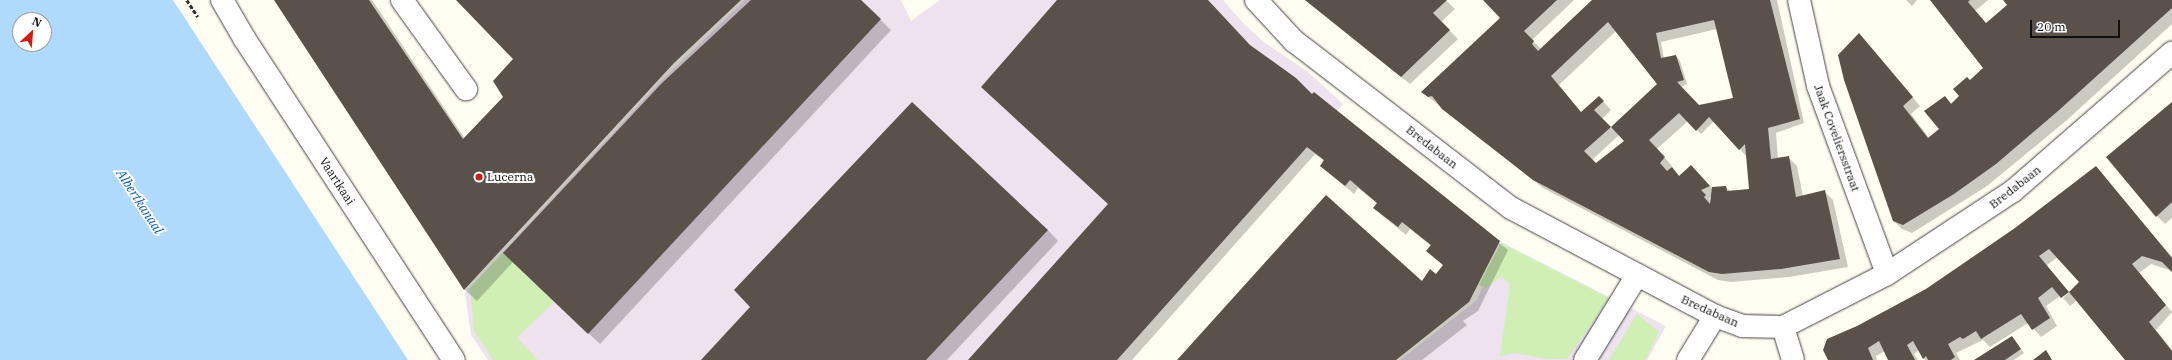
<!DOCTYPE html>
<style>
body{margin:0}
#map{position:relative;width:2172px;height:360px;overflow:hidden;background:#fffdf1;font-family:"IBM Plex Serif",serif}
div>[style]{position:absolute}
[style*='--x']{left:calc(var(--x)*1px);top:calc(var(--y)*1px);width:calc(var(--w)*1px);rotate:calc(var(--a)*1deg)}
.industrial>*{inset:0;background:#eee2ee}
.green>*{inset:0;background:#cfefb5}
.water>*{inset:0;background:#afdafd}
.shadow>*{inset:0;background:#0003}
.building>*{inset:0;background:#59514a}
.path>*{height:2.5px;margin-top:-1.25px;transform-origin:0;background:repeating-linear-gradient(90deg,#313131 0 4px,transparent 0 6px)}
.roads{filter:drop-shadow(0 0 1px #424242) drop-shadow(0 0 1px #424242)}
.minor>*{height:22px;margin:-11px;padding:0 11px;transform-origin:11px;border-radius:11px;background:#fff}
.dots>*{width:11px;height:11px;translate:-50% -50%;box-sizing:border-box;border:2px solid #fff;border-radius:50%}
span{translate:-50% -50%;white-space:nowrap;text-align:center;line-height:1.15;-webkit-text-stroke:4px #fff;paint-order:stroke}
.street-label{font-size:12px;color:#0f0f0f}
.poi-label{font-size:12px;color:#0f0f0f}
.left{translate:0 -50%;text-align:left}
.water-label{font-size:13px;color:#095cb0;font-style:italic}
.north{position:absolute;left:12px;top:12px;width:40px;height:40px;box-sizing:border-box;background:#fff;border:1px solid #9f9f9f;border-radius:50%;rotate:26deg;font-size:11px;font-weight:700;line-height:16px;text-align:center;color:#0f0f0f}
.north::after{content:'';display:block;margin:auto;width:14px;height:18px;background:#cf1a16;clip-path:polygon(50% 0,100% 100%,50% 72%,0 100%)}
.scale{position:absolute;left:2030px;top:20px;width:90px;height:18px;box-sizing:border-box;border:2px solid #0f0f0f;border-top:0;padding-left:5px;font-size:12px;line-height:14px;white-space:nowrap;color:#0f0f0f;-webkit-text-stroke:3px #fff;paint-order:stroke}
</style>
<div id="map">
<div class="industrial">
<i style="clip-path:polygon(745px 0,901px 0,911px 21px,940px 0,1223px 0,1243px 23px,1265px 43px,1308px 72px,1343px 104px,1117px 360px,488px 360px,471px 335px,465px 293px,659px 83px)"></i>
<i style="clip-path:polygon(1501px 242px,1666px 326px,1647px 360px,1400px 360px,1477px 300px)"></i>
</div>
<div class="green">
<i style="clip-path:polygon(1501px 243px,1609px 298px,1567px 359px,1546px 359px,1515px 353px,1500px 356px,1510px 285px,1502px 276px,1486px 288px,1479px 285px)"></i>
<i style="clip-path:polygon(503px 253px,554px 302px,517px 338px,538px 360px,493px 360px,474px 331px,470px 288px)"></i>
<i style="clip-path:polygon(1637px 314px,1659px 332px,1645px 360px,1609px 360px)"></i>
</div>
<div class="water">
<i style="clip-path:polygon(evenodd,0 0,173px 0,408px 360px,0 360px,0 0,20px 20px,44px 20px,44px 44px,20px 44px,20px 20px)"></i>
</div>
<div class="shadow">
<i style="clip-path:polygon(275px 0,372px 0,465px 139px,504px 97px,515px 58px,457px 0,860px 0,891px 30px,600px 344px,513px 262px,477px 301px,465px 290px)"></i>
<i style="clip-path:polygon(1058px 0,1207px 0,1251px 47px,1312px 95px,1314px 93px,1508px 250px,1478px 311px,1463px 321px,1467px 325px,1422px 360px,1179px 360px,1432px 292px,1436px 275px,1444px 265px,1431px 246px,1410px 229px,1406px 235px,1383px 216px,1375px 208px,1378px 204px,1358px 188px,1354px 194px,1321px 166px,1324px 161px,1315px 154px,1132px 360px,970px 360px,1109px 204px)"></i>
<i style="clip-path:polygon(1305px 0,1446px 0,1455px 9px,1441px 22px,1458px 39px,1410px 84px)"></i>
<i style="clip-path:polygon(evenodd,1485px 0,1574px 0,1532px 40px,1541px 49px,1593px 0,1777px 0,1804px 123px,1776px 133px,1778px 159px,1788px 157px,1797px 166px,1803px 197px,1824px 191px,1833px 200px,1848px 267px,1789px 277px,1731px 282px,1718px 280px,1543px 188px,1422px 92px,1502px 18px,1485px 0,1717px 29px,1734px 98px,1699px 106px,1680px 87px,1687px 84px,1680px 61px,1676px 56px,1664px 59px,1661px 42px,1717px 29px,1485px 0,1616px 31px,1659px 84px,1611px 128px,1602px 119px,1611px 110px,1599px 97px,1581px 113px,1559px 85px,1616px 31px,1485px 0,1688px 121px,1701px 134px,1714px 121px,1747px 157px,1751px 190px,1730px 191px,1726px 187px,1713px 189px,1699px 174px,1680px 177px,1671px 168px,1672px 166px,1657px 149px,1688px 121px,1485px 0,1620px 134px,1626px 141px,1596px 164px,1592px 160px,1620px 134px,1485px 0,1712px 197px,1712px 202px,1709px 198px,1712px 197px)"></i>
<i style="clip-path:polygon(1906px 0,1917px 0,1912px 6px)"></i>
<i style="clip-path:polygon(1931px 0,1988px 0,1975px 11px,1986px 24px,2009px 5px,2004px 0,2172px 0,2172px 24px,2067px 120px,1987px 186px,1912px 233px,1902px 229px,1894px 221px,1860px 35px,1920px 106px,1911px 114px,1929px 138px,1940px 129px,1944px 97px,1952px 104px,1984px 68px)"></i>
<i style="clip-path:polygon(2172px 102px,2172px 218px,2165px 224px,2157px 216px)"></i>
<i style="clip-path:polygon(2095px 167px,2172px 257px,2172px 271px,2151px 264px,2139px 273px,2172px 312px,2156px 330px,2172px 350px,2172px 360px,2126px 360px,2077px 300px,2070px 306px,2063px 298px,2081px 282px,2058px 257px,2047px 265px,2060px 296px,2046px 306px,2057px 326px,2041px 337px,2028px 323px,1990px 347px,1983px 340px,1956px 353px,1960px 360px,1925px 360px,1919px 350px,1914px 354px,1918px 360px,1889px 360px,1885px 351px,1876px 356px,1877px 360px,1828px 360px,1858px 327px,1926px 289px,2016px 229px)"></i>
<i style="clip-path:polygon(1048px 230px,1058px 241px,947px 360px,702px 360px)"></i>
<i style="clip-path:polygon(2012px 338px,2024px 353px,2014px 360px,1976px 360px)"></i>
</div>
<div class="building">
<i style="clip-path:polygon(274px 0,369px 0,463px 139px,503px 97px,493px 81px,513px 59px,456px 0,741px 0,674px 63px,464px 290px)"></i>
<i style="clip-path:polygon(751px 0,861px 0,881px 19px,588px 334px,503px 253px,661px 84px)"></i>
<i style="clip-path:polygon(1057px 0,1208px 0,1250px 45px,1296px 78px,1312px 94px,1314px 92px,1500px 241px,1469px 302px,1396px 360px,1177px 360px,1326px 195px,1422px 281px,1430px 269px,1436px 274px,1443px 265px,1426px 251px,1431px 245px,1402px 222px,1398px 227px,1373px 208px,1377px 203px,1350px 180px,1345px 186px,1320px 166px,1324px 160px,1307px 147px,1117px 360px,968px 360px,1108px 204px,981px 87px)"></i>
<i style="clip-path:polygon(1305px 0,1447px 0,1433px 13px,1450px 30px,1401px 77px)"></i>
<i style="clip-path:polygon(evenodd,1483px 0,1557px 0,1524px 31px,1534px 41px,1532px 44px,1538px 51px,1592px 0,1770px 0,1800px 119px,1768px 128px,1771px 159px,1789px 156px,1796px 197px,1825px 190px,1840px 259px,1781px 269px,1722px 274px,1709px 272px,1533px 180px,1442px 109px,1432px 96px,1428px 97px,1421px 92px,1500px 18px,1483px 0,1714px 20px,1733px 98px,1699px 105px,1677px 82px,1684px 80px,1676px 55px,1661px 58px,1656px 33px,1714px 20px,1483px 0,1608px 22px,1657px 84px,1611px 127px,1594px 110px,1604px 101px,1599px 96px,1581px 112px,1551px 76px,1608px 22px,1483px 0,1679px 113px,1696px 131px,1709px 117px,1739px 150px,1745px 144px,1749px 189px,1727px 191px,1726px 186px,1712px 187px,1710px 204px,1704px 197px,1706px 195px,1701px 190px,1710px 186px,1691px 165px,1679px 176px,1672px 167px,1667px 171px,1660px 163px,1665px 157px,1649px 140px,1679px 113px,1483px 0,1611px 127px,1624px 141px,1596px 163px,1584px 151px,1611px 127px)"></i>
<i style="clip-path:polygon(1930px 0,1970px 0,1968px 2px,1986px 23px,2007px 5px,2003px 0,2172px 0,2172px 8px,2058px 111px,1996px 164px,1954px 194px,1903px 225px,1893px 221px,1844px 80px,1838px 55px,1859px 33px,1913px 97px,1903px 106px,1928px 138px,1939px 129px,1924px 111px,1945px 96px,1951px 104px,1959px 96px,1953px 89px,1967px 77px,1970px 80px,1983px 68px)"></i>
<i style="clip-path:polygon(912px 102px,1048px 230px,926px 360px,701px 360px,750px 307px,734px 290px)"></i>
<i style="clip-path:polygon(2172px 102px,2172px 202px,2156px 217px,2106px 157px)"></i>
<i style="clip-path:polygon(2096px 166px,2172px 258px,2172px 272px,2162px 262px,2142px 256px,2132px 264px,2166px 305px,2149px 322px,2172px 351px,2172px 360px,2125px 360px,2069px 292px,2079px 282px,2049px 249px,2039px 256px,2069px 292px,2061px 298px,2052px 287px,2038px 298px,2050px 318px,2032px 330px,2021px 314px,1981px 339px,1976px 331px,1963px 339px,1960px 337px,1948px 344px,1955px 357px,1951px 360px,1928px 360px,1926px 356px,1923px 359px,1913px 341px,1907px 345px,1915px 360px,1888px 360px,1879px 341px,1868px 348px,1873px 360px,1828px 360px,1823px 350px,1827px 339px,1857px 326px,1926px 289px,2015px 228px)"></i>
<i style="clip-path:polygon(2012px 336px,2021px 349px,2005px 360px,1974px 360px)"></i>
<i style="clip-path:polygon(2046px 350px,2052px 360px,2033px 360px)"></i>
</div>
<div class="path">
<i style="--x:187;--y:0;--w:20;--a:57"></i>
</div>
<div class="roads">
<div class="minor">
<i style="--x:222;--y:0;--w:44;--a:59.9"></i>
<i style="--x:244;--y:38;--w:384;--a:56.9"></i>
<i style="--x:402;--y:0;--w:110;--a:54.3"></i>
<i style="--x:1256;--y:0;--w:56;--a:47.2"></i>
<i style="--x:1294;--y:41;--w:274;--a:37.6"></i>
<i style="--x:1511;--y:208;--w:231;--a:27.9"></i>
<i style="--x:1715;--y:316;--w:29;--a:20"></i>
<i style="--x:1742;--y:326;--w:41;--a:1.4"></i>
<i style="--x:1783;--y:327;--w:117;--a:-27"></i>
<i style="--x:1887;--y:274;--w:151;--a:-33.4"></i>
<i style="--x:2013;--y:191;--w:211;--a:-41"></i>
<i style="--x:1799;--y:0;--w:88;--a:77.5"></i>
<i style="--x:1818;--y:86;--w:200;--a:69.8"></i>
<i style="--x:1783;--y:327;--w:34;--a:73"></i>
<i style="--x:1585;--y:360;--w:100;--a:-58.5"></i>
<i style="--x:1688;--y:360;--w:52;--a:-58.5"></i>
</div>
</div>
<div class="dots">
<i style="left:479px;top:177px;background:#cf1a16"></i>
</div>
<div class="street-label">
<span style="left:1837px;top:138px;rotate:70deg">Jaak Coveliersstraat</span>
<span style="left:1432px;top:147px;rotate:38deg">Bredabaan</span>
<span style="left:337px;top:181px;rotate:57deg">Vaartkaai</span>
<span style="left:2015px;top:187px;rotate:-38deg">Bredabaan</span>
<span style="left:1710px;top:311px;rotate:24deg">Bredabaan</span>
</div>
<div class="poi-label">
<span class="left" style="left:487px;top:177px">Lucerna</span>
</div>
<div class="water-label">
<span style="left:139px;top:202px;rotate:57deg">Albertkanaal</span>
</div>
<div class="north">N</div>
<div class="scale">20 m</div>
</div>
